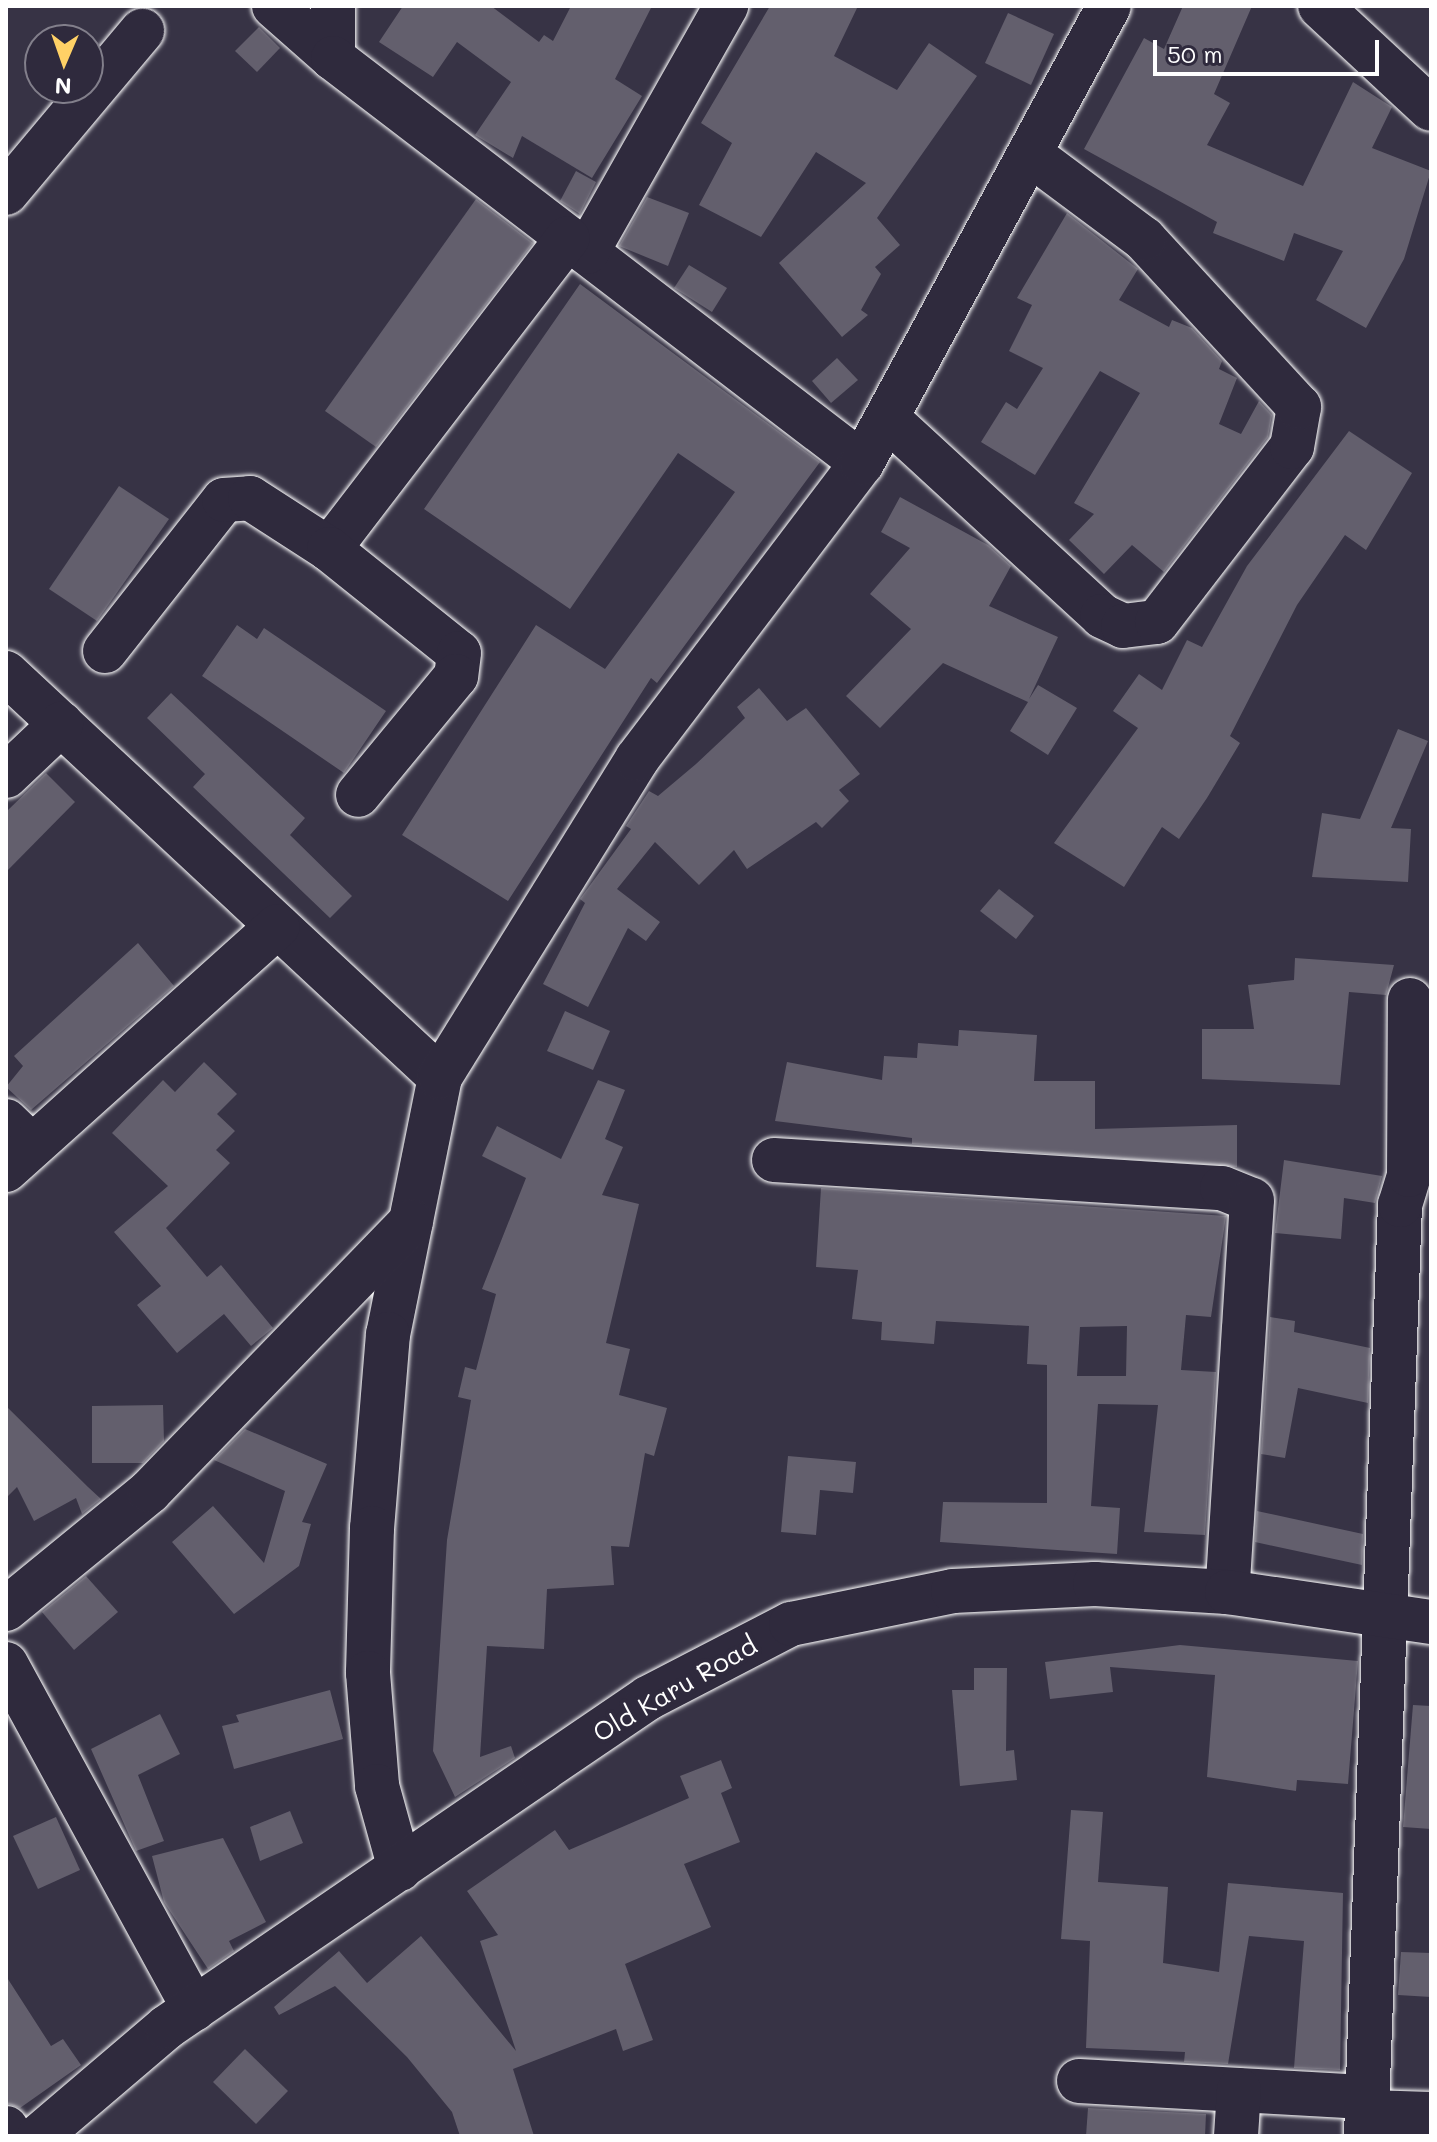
<!DOCTYPE html>
<style>
body{margin:0}
#map{position:relative;width:1437px;height:2142px;overflow:hidden;background:#373345;font-family:Mali,sans-serif}
div>[style]{position:absolute}
[style*='--x']{left:calc(var(--x)*1px);top:calc(var(--y)*1px);width:calc(var(--w)*1px);rotate:calc(var(--a)*1deg)}
.building>*{inset:0;background:#635f6d}
.roads{filter:drop-shadow(0 0 2px #fff) drop-shadow(0 0 2px #fff)}
.minor>*{height:44px;margin:-22px;padding:0 22px;transform-origin:22px;border-radius:22px;background:#2f2a3d}
.major>*{height:44px;margin:-22px;padding:0 22px;transform-origin:22px;border-radius:22px;background:#2f2a3d}
span{translate:-50% -50%;white-space:nowrap;text-align:center;line-height:1.15;-webkit-text-stroke:8px #2f2a3d;paint-order:stroke}
.street-label{font-size:26px;color:#fff}
.frame{position:absolute;inset:0;border:8px solid #fff;pointer-events:none}
.north{position:absolute;left:24px;top:24px;width:80px;height:80px;box-sizing:border-box;background:#2f2a3d;border:2px solid #827f8b;border-radius:50%;rotate:182deg;font-size:22px;font-weight:700;line-height:32px;text-align:center;color:#fff}
.north::after{content:'';display:block;margin:auto;width:28px;height:36px;background:#ffd166;clip-path:polygon(50% 0,100% 100%,50% 72%,0 100%)}
.scale{position:absolute;left:1153px;top:40px;width:226px;height:36px;box-sizing:border-box;border:4px solid #fff;border-top:0;padding-left:10px;font-size:24px;line-height:28px;white-space:nowrap;color:#fff;-webkit-text-stroke:6px #2f2a3d;paint-order:stroke}
</style>
<div id="map">
<div class="building">
<i style="clip-path:polygon(403px 6px,491px 6px,539px 42px,544px 35px,553px 41px,571px 6px,652px 6px,615px 79px,642px 96px,592px 178px,522px 136px,513px 158px,475px 135px,511px 82px,457px 42px,433px 77px,379px 42px)"></i>
<i style="clip-path:polygon(770px 6px,858px 6px,834px 56px,897px 90px,929px 43px,977px 76px,877px 218px,900px 245px,875px 267px,881px 274px,861px 310px,868px 315px,842px 337px,779px 263px,866px 183px,816px 152px,761px 237px,699px 205px,732px 143px,701px 123px)"></i>
<i style="clip-path:polygon(1183px 6px,1252px 6px,1214px 94px,1230px 103px,1207px 145px,1303px 186px,1353px 82px,1392px 107px,1372px 148px,1431px 171px,1404px 259px,1366px 328px,1316px 300px,1343px 251px,1294px 233px,1284px 261px,1213px 233px,1217px 222px,1084px 149px,1144px 38px,1164px 49px)"></i>
<i style="clip-path:polygon(1008px 13px,1054px 34px,1031px 85px,985px 63px)"></i>
<i style="clip-path:polygon(259px 27px,280px 48px,257px 72px,235px 51px)"></i>
<i style="clip-path:polygon(576px 171px,596px 182px,580px 214px,560px 201px)"></i>
<i style="clip-path:polygon(647px 197px,689px 213px,668px 266px,619px 246px)"></i>
<i style="clip-path:polygon(476px 199px,533px 243px,376px 447px,325px 411px)"></i>
<i style="clip-path:polygon(1067px 213px,1138px 269px,1119px 300px,1169px 327px,1172px 320px,1192px 328px,1222px 361px,1219px 369px,1237px 378px,1219px 424px,1241px 434px,1259px 401px,1272px 415px,1268px 437px,1164px 572px,1132px 545px,1104px 574px,1069px 540px,1094px 514px,1074px 503px,1140px 393px,1100px 371px,1035px 475px,981px 442px,1006px 402px,1017px 409px,1043px 368px,1009px 351px,1032px 305px,1017px 298px)"></i>
<i style="clip-path:polygon(689px 265px,727px 288px,712px 312px,674px 288px)"></i>
<i style="clip-path:polygon(580px 284px,820px 462px,657px 683px,651px 678px,508px 901px,402px 835px,536px 625px,605px 669px,735px 492px,678px 453px,570px 609px,424px 509px)"></i>
<i style="clip-path:polygon(837px 358px,858px 380px,831px 403px,812px 381px)"></i>
<i style="clip-path:polygon(1349px 431px,1412px 473px,1366px 550px,1345px 535px,1297px 605px,1230px 736px,1240px 743px,1207px 798px,1179px 839px,1162px 827px,1124px 887px,1054px 843px,1138px 728px,1113px 711px,1139px 674px,1162px 690px,1187px 640px,1202px 647px,1247px 566px)"></i>
<i style="clip-path:polygon(119px 486px,169px 519px,97px 621px,49px 589px)"></i>
<i style="clip-path:polygon(900px 497px,988px 545px,1011px 566px,989px 606px,1058px 637px,1029px 699px,1038px 685px,1077px 708px,1048px 755px,1010px 731px,1028px 702px,943px 663px,880px 728px,846px 696px,911px 629px,870px 594px,910px 548px,881px 532px)"></i>
<i style="clip-path:polygon(237px 625px,257px 639px,264px 628px,386px 711px,344px 773px,202px 676px)"></i>
<i style="clip-path:polygon(759px 688px,787px 721px,806px 708px,860px 774px,839px 790px,849px 801px,822px 828px,816px 822px,747px 869px,734px 850px,699px 885px,655px 842px,617px 889px,660px 922px,646px 941px,628px 928px,588px 1007px,543px 984px,585px 903px,580px 899px,631px 829px,626px 826px,649px 791px,658px 796px,696px 764px,745px 718px,737px 707px)"></i>
<i style="clip-path:polygon(171px 693px,305px 818px,290px 835px,352px 896px,330px 918px,193px 787px,205px 774px,147px 718px)"></i>
<i style="clip-path:polygon(1398px 729px,1428px 741px,1391px 828px,1411px 829px,1408px 882px,1312px 877px,1322px 813px,1360px 819px)"></i>
<i style="clip-path:polygon(46px 773px,75px 802px,6px 872px,6px 812px)"></i>
<i style="clip-path:polygon(999px 889px,1034px 916px,1016px 939px,980px 911px)"></i>
<i style="clip-path:polygon(138px 943px,174px 986px,31px 1110px,6px 1087px,23px 1066px,14px 1056px)"></i>
<i style="clip-path:polygon(1295px 958px,1394px 965px,1386px 995px,1349px 992px,1340px 1085px,1202px 1079px,1202px 1029px,1254px 1029px,1248px 985px,1294px 980px)"></i>
<i style="clip-path:polygon(565px 1011px,610px 1031px,593px 1070px,547px 1051px)"></i>
<i style="clip-path:polygon(959px 1030px,1037px 1035px,1034px 1081px,1095px 1081px,1095px 1129px,1237px 1125px,1237px 1167px,912px 1144px,912px 1138px,775px 1121px,787px 1062px,882px 1080px,884px 1056px,917px 1058px,918px 1043px,958px 1046px)"></i>
<i style="clip-path:polygon(204px 1062px,237px 1094px,217px 1114px,235px 1131px,216px 1150px,230px 1163px,166px 1228px,207px 1277px,221px 1265px,273px 1328px,251px 1346px,224px 1314px,177px 1353px,137px 1305px,161px 1286px,114px 1232px,168px 1186px,112px 1133px,163px 1080px,175px 1092px)"></i>
<i style="clip-path:polygon(598px 1080px,625px 1090px,605px 1139px,623px 1147px,602px 1195px,639px 1204px,606px 1343px,630px 1349px,619px 1395px,667px 1408px,654px 1456px,645px 1453px,629px 1547px,611px 1546px,614px 1585px,547px 1589px,544px 1649px,487px 1646px,480px 1757px,511px 1746px,515px 1758px,455px 1797px,433px 1751px,447px 1540px,471px 1400px,458px 1397px,465px 1367px,476px 1370px,496px 1294px,482px 1289px,526px 1178px,482px 1156px,497px 1126px,561px 1159px)"></i>
<i style="clip-path:polygon(1284px 1160px,1382px 1176px,1375px 1203px,1344px 1198px,1341px 1239px,1275px 1233px)"></i>
<i style="clip-path:polygon(evenodd,821px 1188px,1226px 1216px,1211px 1317px,1186px 1315px,1181px 1370px,1216px 1372px,1205px 1535px,1144px 1532px,1158px 1405px,1098px 1404px,1091px 1506px,1120px 1508px,1117px 1554px,940px 1542px,943px 1502px,1047px 1503px,1047px 1365px,1027px 1364px,1029px 1326px,936px 1321px,934px 1344px,881px 1340px,882px 1322px,852px 1319px,858px 1270px,816px 1267px,821px 1188px,1127px 1326px,1126px 1376px,1077px 1376px,1080px 1327px,1127px 1326px)"></i>
<i style="clip-path:polygon(1270px 1317px,1295px 1321px,1294px 1332px,1370px 1348px,1368px 1403px,1298px 1388px,1285px 1458px,1261px 1454px)"></i>
<i style="clip-path:polygon(163px 1405px,164px 1441px,143px 1463px,92px 1463px,92px 1406px)"></i>
<i style="clip-path:polygon(6px 1406px,88px 1487px,101px 1499px,82px 1514px,76px 1498px,34px 1521px,17px 1487px,6px 1498px)"></i>
<i style="clip-path:polygon(245px 1429px,327px 1464px,302px 1522px,311px 1524px,299px 1566px,234px 1614px,172px 1542px,213px 1506px,264px 1563px,285px 1491px,214px 1460px)"></i>
<i style="clip-path:polygon(788px 1456px,856px 1462px,853px 1493px,820px 1490px,816px 1535px,781px 1532px)"></i>
<i style="clip-path:polygon(1257px 1511px,1363px 1534px,1362px 1565px,1255px 1542px)"></i>
<i style="clip-path:polygon(86px 1576px,118px 1612px,74px 1650px,42px 1612px)"></i>
<i style="clip-path:polygon(1180px 1645px,1358px 1661px,1348px 1784px,1297px 1780px,1296px 1791px,1207px 1777px,1215px 1675px,1110px 1667px,1113px 1692px,1050px 1699px,1045px 1662px)"></i>
<i style="clip-path:polygon(974px 1668px,1007px 1668px,1006px 1751px,1014px 1750px,1017px 1780px,960px 1786px,952px 1690px,974px 1690px)"></i>
<i style="clip-path:polygon(330px 1690px,343px 1739px,234px 1769px,222px 1726px,239px 1722px,236px 1715px)"></i>
<i style="clip-path:polygon(1413px 1705px,1431px 1706px,1431px 1829px,1403px 1827px)"></i>
<i style="clip-path:polygon(160px 1714px,180px 1754px,138px 1775px,164px 1841px,136px 1851px,91px 1749px)"></i>
<i style="clip-path:polygon(721px 1760px,732px 1788px,721px 1793px,740px 1842px,684px 1864px,711px 1927px,625px 1964px,653px 2040px,623px 2051px,616px 2029px,513px 2069px,534px 2136px,460px 2136px,452px 2112px,407px 2057px,335px 1986px,279px 2015px,274px 2007px,339px 1951px,367px 1983px,421px 1936px,516px 2051px,480px 1941px,498px 1935px,467px 1891px,555px 1830px,569px 1850px,689px 1798px,680px 1776px)"></i>
<i style="clip-path:polygon(1071px 1810px,1103px 1812px,1098px 1882px,1168px 1887px,1163px 1963px,1219px 1972px,1228px 1883px,1343px 1893px,1340px 2070px,1294px 2068px,1304px 1941px,1249px 1936px,1228px 2064px,1184px 2062px,1185px 2052px,1086px 2048px,1090px 1941px,1061px 1939px)"></i>
<i style="clip-path:polygon(290px 1811px,303px 1843px,260px 1861px,250px 1827px)"></i>
<i style="clip-path:polygon(56px 1817px,80px 1870px,38px 1889px,13px 1836px)"></i>
<i style="clip-path:polygon(223px 1838px,266px 1922px,229px 1941px,234px 1951px,208px 1969px,164px 1902px,152px 1856px)"></i>
<i style="clip-path:polygon(1401px 1952px,1431px 1953px,1431px 1997px,1398px 1995px)"></i>
<i style="clip-path:polygon(6px 1976px,51px 2046px,63px 2039px,81px 2065px,20px 2108px,6px 2103px)"></i>
<i style="clip-path:polygon(245px 2049px,288px 2091px,256px 2124px,213px 2082px)"></i>
<i style="clip-path:polygon(1088px 2108px,1206px 2114px,1205px 2136px,1086px 2136px)"></i>
</div>
<div class="roads">
<div class="minor">
<i style="--x:274;--y:6;--w:79;--a:41.4"></i>
<i style="--x:333;--y:6;--w:52;--a:90"></i>
<i style="--x:333;--y:58;--w:666;--a:37.44"></i>
<i style="--x:1320;--y:6;--w:151;--a:42.9"></i>
<i style="--x:6;--y:193;--w:212;--a:-50"></i>
<i style="--x:587;--y:252;--w:283;--a:-60.5"></i>
<i style="--x:887;--y:418;--w:292;--a:42.6"></i>
<i style="--x:1102;--y:616;--w:23;--a:25"></i>
<i style="--x:1123;--y:626;--w:34;--a:-7"></i>
<i style="--x:1157;--y:622;--w:221;--a:-52.4"></i>
<i style="--x:1292;--y:447;--w:41;--a:-80.1"></i>
<i style="--x:1299;--y:407;--w:229;--a:-132.7"></i>
<i style="--x:1144;--y:239;--w:142;--a:-143.3"></i>
<i style="--x:329;--y:549;--w:392;--a:-52.5"></i>
<i style="--x:105;--y:651;--w:192;--a:-51.8"></i>
<i style="--x:224;--y:500;--w:26;--a:-4"></i>
<i style="--x:250;--y:498;--w:94;--a:32.8"></i>
<i style="--x:329;--y:549;--w:166;--a:38.7"></i>
<i style="--x:459;--y:653;--w:23;--a:97"></i>
<i style="--x:456;--y:676;--w:154;--a:129.5"></i>
<i style="--x:6;--y:673;--w:593;--a:42.95"></i>
<i style="--x:440;--y:1077;--w:262;--a:101.4"></i>
<i style="--x:388;--y:1334;--w:195;--a:94.7"></i>
<i style="--x:372;--y:1528;--w:145;--a:91.6"></i>
<i style="--x:368;--y:1673;--w:113;--a:85.4"></i>
<i style="--x:377;--y:1786;--w:86;--a:74.5"></i>
<i style="--x:6;--y:776;--w:76;--a:-43.4"></i>
<i style="--x:440;--y:1077;--w:374;--a:-58.2"></i>
<i style="--x:637;--y:759;--w:372;--a:-52.8"></i>
<i style="--x:862;--y:463;--w:519;--a:-61.61"></i>
<i style="--x:6;--y:1121;--w:36;--a:44"></i>
<i style="--x:774;--y:1160;--w:449;--a:3.6"></i>
<i style="--x:1222;--y:1188;--w:32;--a:22"></i>
<i style="--x:1252;--y:1200;--w:393;--a:93.6"></i>
<i style="--x:6;--y:1170;--w:365;--a:-41.9"></i>
<i style="--x:6;--y:1609;--w:186;--a:-39.3"></i>
<i style="--x:150;--y:1491;--w:375;--a:-45.9"></i>
<i style="--x:6;--y:1664;--w:393;--a:61.4"></i>
<i style="--x:1079;--y:2081;--w:290;--a:3.2"></i>
<i style="--x:1368;--y:2112;--w:63;--a:1.8"></i>
<i style="--x:6;--y:2128;--w:9;--a:58"></i>
<i style="--x:1236;--y:2136;--w:46;--a:-86.3"></i>
<i style="--x:1366;--y:2136;--w:932;--a:-87.91"></i>
<i style="--x:1400;--y:1205;--w:31;--a:-73"></i>
<i style="--x:1409;--y:1175;--w:175;--a:-89.7"></i>
</div>
<div class="major">
<i style="--x:39;--y:2136;--w:168;--a:-40.4"></i>
<i style="--x:167;--y:2027;--w:455;--a:-34.4"></i>
<i style="--x:542;--y:1770;--w:128;--a:-34.2"></i>
<i style="--x:648;--y:1698;--w:161;--a:-27.4"></i>
<i style="--x:791;--y:1624;--w:165;--a:-11.5"></i>
<i style="--x:953;--y:1591;--w:142;--a:-2.8"></i>
<i style="--x:1095;--y:1584;--w:132;--a:3.5"></i>
<i style="--x:1227;--y:1592;--w:206;--a:8.4"></i>
</div>
</div>
<div class="street-label">
<span style="left:675px;top:1689px;rotate:-30deg">Old Karu Road</span>
</div>
<div class="frame"></div>
<div class="north">N</div>
<div class="scale">50 m</div>
</div>
